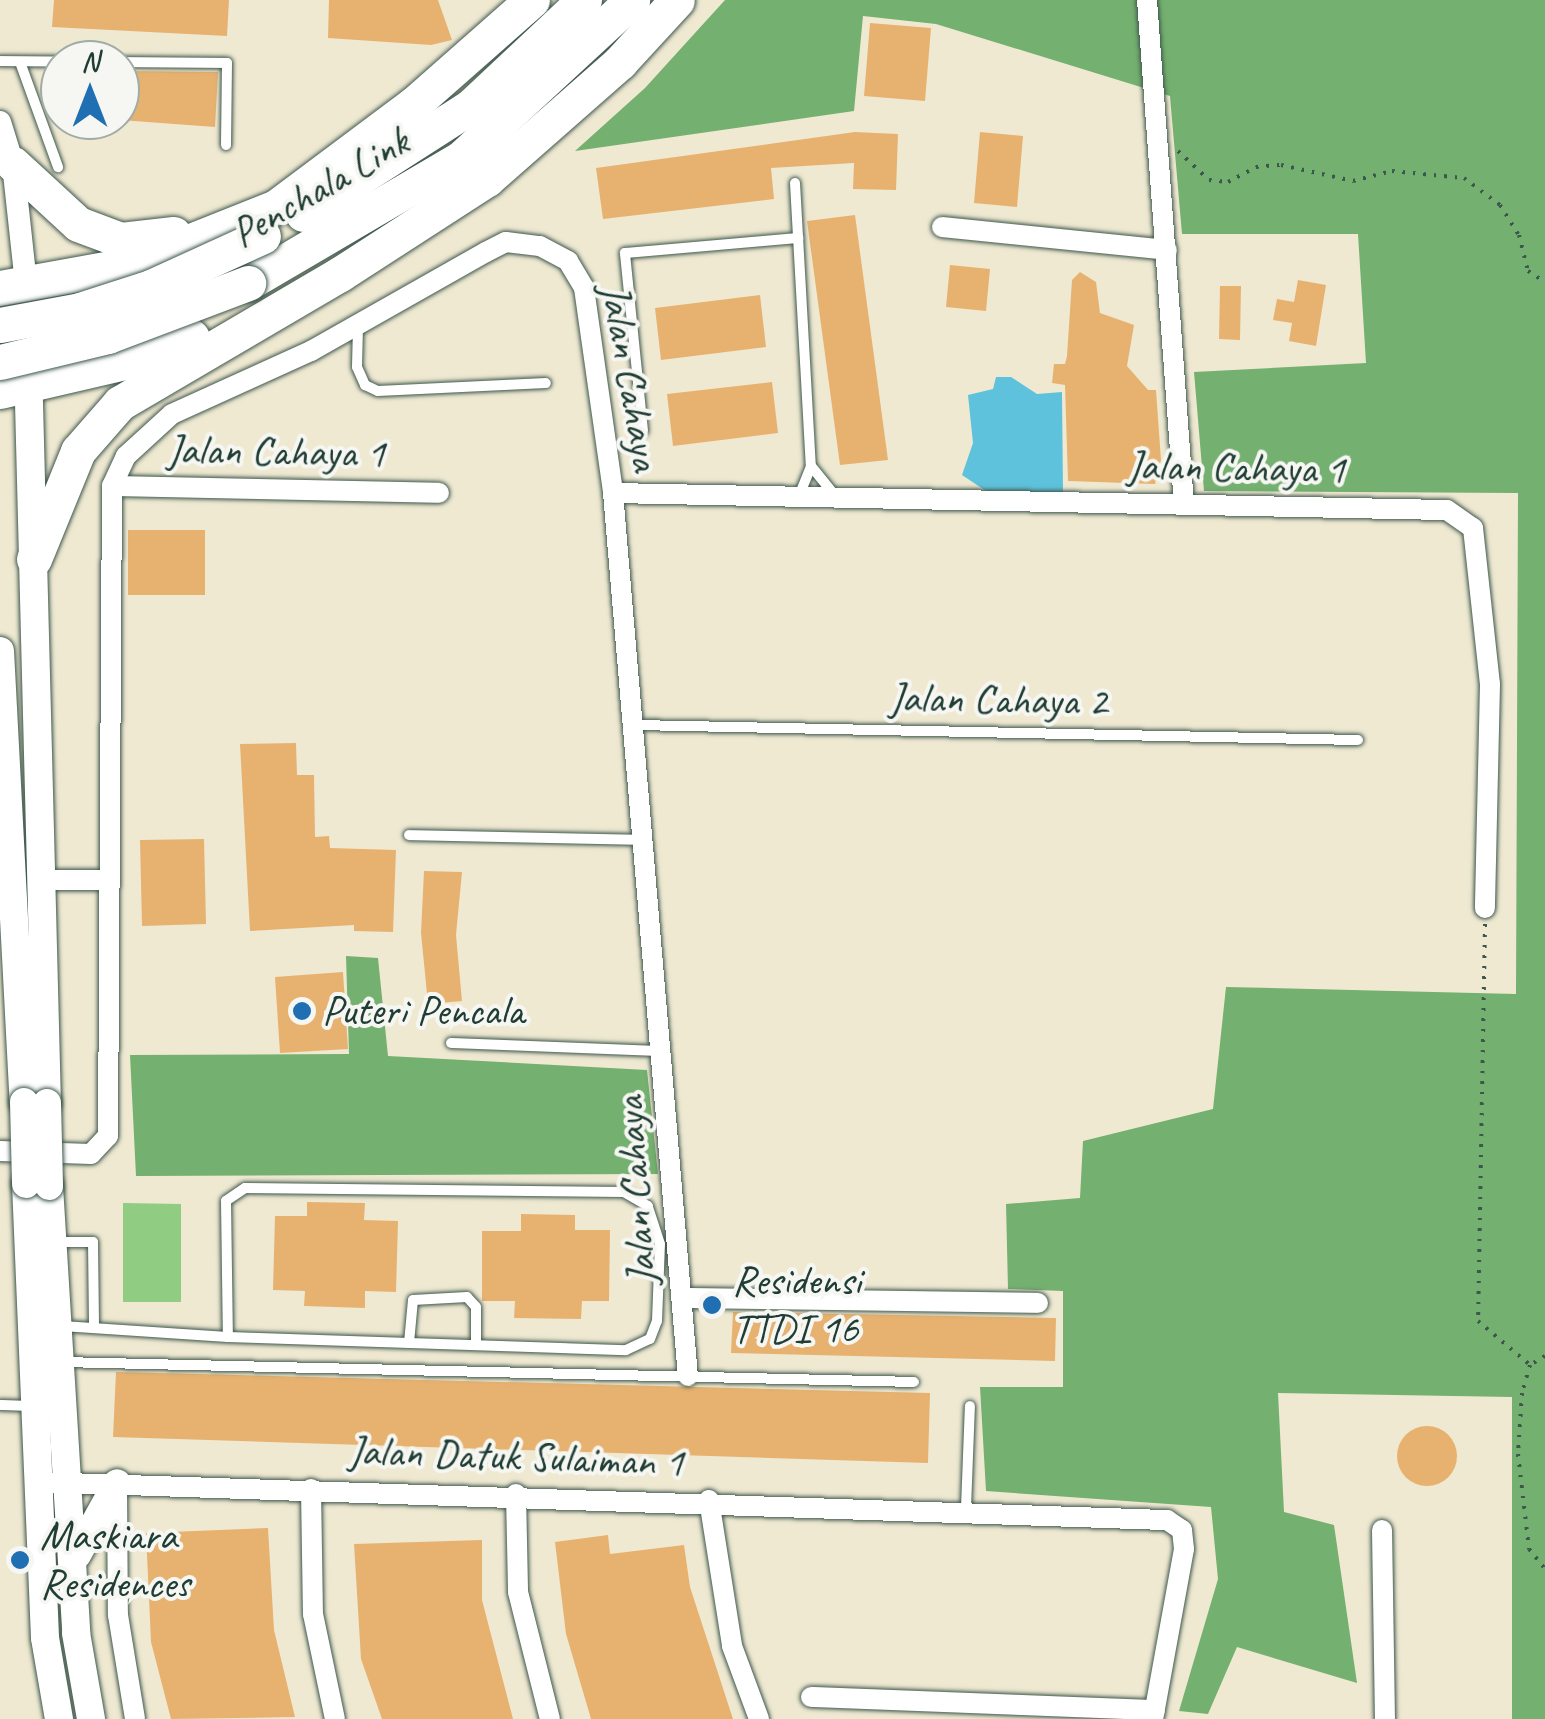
<!DOCTYPE html>
<style>
body{margin:0}
#map{position:relative;width:1545px;height:1719px;overflow:hidden;background:#efe9d2;font-family:Caveat,sans-serif}
div>[style]{position:absolute}
[style*='--x']{left:calc(var(--x)*1px);top:calc(var(--y)*1px);width:calc(var(--w)*1px);rotate:calc(var(--a)*1deg)}
.green>*{inset:0;background:#90cc81}
.forest>*{inset:0;background:#74b06f}
.water>*{inset:0;background:#5ec2dc}
.building>*{inset:0;background:#e7b270}
.round{border-radius:50%}
.path>*{height:4px;margin-top:-2px;transform-origin:0;background:repeating-linear-gradient(90deg,#3e574c 0 2.5px,transparent 0 10.5px)}
.roads{filter:drop-shadow(0 0 2px #3e574c) drop-shadow(0 0 2px #3e574c)}
.service>*{height:10px;margin:-5px;padding:0 5px;transform-origin:5px;border-radius:5px;background:#fff}
.minor>*{height:20px;margin:-10px;padding:0 10px;transform-origin:10px;border-radius:10px;background:#fff}
.tertiary>*{height:22px;margin:-11px;padding:0 11px;transform-origin:11px;border-radius:11px;background:#fff}
.secondary>*{height:28px;margin:-14px;padding:0 14px;transform-origin:14px;border-radius:14px;background:#fff}
.motorway>*{height:35px;margin:-17.5px;padding:0 17.5px;transform-origin:17.5px;border-radius:17.5px;background:#fff}
.bridges{filter:drop-shadow(0 0 2px #3e574c) drop-shadow(0 0 2px #3e574c)}
.secondary-bridge>*{height:28px;margin:-14px;padding:0 14px;transform-origin:14px;border-radius:14px;background:#fff}
.motorway-bridge>*{height:35px;margin:-17.5px;padding:0 17.5px;transform-origin:17.5px;border-radius:17.5px;background:#fff}
.dots>*{width:28px;height:28px;translate:-50% -50%;box-sizing:border-box;border:5px solid #f6f6f2;border-radius:50%}
span{translate:-50% -50%;white-space:nowrap;text-align:center;line-height:1.15;-webkit-text-stroke:8px #f6f6f2;paint-order:stroke}
.street-label{font-size:42px;color:#1f3d34}
.poi-label{font-size:42px;color:#1f3d34}
.left{translate:0 -50%;text-align:left}
.north{position:absolute;left:40px;top:40px;width:100px;height:100px;box-sizing:border-box;background:#f6f6f2;border:2px solid #a0aca6;border-radius:50%;rotate:0deg;font-size:28px;font-weight:700;line-height:40px;text-align:center;color:#1f3d34}
.north::after{content:'';display:block;margin:auto;width:35px;height:45px;background:#1f6fb2;clip-path:polygon(50% 0,100% 100%,50% 72%,0 100%)}
</style>
<div id="map">
<div class="green">
<i style="clip-path:polygon(123px 1203px,181px 1204px,181px 1302px,123px 1302px)"></i>
</div>
<div class="forest">
<i style="clip-path:polygon(725px 0,1545px 0,1545px 1719px,1512px 1719px,1512px 1397px,1278px 1393px,1284px 1512px,1334px 1525px,1357px 1683px,1237px 1647px,1208px 1714px,1179px 1711px,1218px 1579px,1211px 1507px,986px 1491px,980px 1387px,1063px 1387px,1063px 1291px,1008px 1289px,1006px 1204px,1080px 1198px,1083px 1141px,1213px 1109px,1226px 987px,1516px 994px,1518px 493px,1204px 491px,1194px 372px,1366px 363px,1358px 234px,1182px 234px,1170px 96px,936px 24px,863px 16px,854px 111px,575px 151px,645px 88px)"></i>
<i style="clip-path:polygon(346px 956px,378px 958px,388px 1056px,647px 1070px,658px 1174px,136px 1176px,130px 1055px,349px 1054px)"></i>
</div>
<div class="water">
<i style="clip-path:polygon(996px 377px,1011px 377px,1037px 394px,1062px 392px,1063px 492px,989px 493px,962px 475px,973px 443px,968px 395px,993px 389px)"></i>
</div>
<div class="building">
<i style="clip-path:polygon(54px 0,229px 0,227px 36px,52px 27px)"></i>
<i style="clip-path:polygon(329px 0,438px 0,452px 40px,431px 45px,328px 38px)"></i>
<i style="clip-path:polygon(870px 23px,931px 28px,925px 101px,864px 96px)"></i>
<i style="clip-path:polygon(120px 71px,218px 72px,215px 127px,120px 120px)"></i>
<i style="clip-path:polygon(855px 132px,898px 134px,896px 190px,853px 189px,854px 163px,771px 168px,774px 199px,603px 219px,596px 168px)"></i>
<i style="clip-path:polygon(980px 132px,1023px 136px,1017px 207px,974px 203px)"></i>
<i style="clip-path:polygon(855px 215px,888px 460px,840px 465px,807px 221px)"></i>
<i style="clip-path:polygon(950px 265px,990px 269px,986px 311px,946px 307px)"></i>
<i style="clip-path:polygon(1080px 272px,1096px 282px,1100px 313px,1134px 325px,1127px 366px,1148px 390px,1156px 390px,1161px 460px,1155px 484px,1068px 481px,1065px 385px,1052px 383px,1054px 364px,1065px 364px,1067px 356px,1072px 280px)"></i>
<i style="clip-path:polygon(1298px 280px,1326px 285px,1316px 346px,1289px 341px,1292px 323px,1273px 320px,1277px 299px,1294px 302px)"></i>
<i style="clip-path:polygon(1220px 286px,1241px 286px,1240px 340px,1219px 339px)"></i>
<i style="clip-path:polygon(760px 295px,766px 347px,661px 360px,655px 308px)"></i>
<i style="clip-path:polygon(772px 382px,778px 433px,673px 446px,667px 394px)"></i>
<i style="clip-path:polygon(128px 530px,205px 530px,205px 595px,128px 595px)"></i>
<i style="clip-path:polygon(296px 743px,297px 775px,314px 775px,315px 837px,329px 836px,330px 848px,396px 850px,393px 932px,354px 931px,354px 925px,250px 931px,240px 744px)"></i>
<i style="clip-path:polygon(204px 839px,206px 924px,142px 926px,140px 840px)"></i>
<i style="clip-path:polygon(424px 871px,462px 872px,456px 935px,462px 1001px,428px 1004px,421px 933px)"></i>
<i style="clip-path:polygon(343px 972px,348px 1049px,280px 1053px,275px 977px)"></i>
<i style="clip-path:polygon(307px 1202px,365px 1203px,364px 1220px,398px 1221px,396px 1292px,365px 1291px,365px 1308px,304px 1306px,305px 1291px,273px 1290px,275px 1216px,307px 1216px)"></i>
<i style="clip-path:polygon(521px 1214px,575px 1215px,575px 1230px,610px 1230px,609px 1301px,582px 1301px,581px 1319px,514px 1318px,515px 1301px,482px 1301px,482px 1231px,521px 1231px)"></i>
<i style="clip-path:polygon(733px 1312px,1056px 1318px,1055px 1361px,731px 1353px)"></i>
<i style="clip-path:polygon(116px 1372px,930px 1393px,928px 1463px,113px 1437px)"></i>
<i class="round" style="left:1397px;top:1426px;width:60px;height:60px"></i>
<i style="clip-path:polygon(268px 1528px,274px 1630px,295px 1717px,171px 1719px,151px 1642px,146px 1533px)"></i>
<i style="clip-path:polygon(608px 1535px,610px 1554px,684px 1545px,690px 1587px,733px 1719px,591px 1719px,566px 1634px,555px 1542px)"></i>
<i style="clip-path:polygon(482px 1540px,482px 1600px,513px 1719px,382px 1719px,361px 1659px,354px 1544px)"></i>
</div>
<div class="path">
<i style="--x:1178;--y:151;--w:42;--a:43.1"></i>
<i style="--x:1209;--y:180;--w:19;--a:6"></i>
<i style="--x:1228;--y:182;--w:32;--a:-28"></i>
<i style="--x:1256;--y:167;--w:25;--a:-5"></i>
<i style="--x:1281;--y:165;--w:74;--a:12.5"></i>
<i style="--x:1353;--y:181;--w:40;--a:-14.4"></i>
<i style="--x:1392;--y:171;--w:72;--a:5.6"></i>
<i style="--x:1464;--y:178;--w:45;--a:36.9"></i>
<i style="--x:1500;--y:205;--w:36;--a:58"></i>
<i style="--x:1519;--y:235;--w:37;--a:76"></i>
<i style="--x:1528;--y:271;--w:20;--a:33"></i>
<i style="--x:1485;--y:924;--w:397;--a:91"></i>
<i style="--x:1478;--y:1321;--w:68;--a:40.2"></i>
<i style="--x:1545;--y:1356;--w:17;--a:149"></i>
<i style="--x:1530;--y:1365;--w:29;--a:106"></i>
<i style="--x:1522;--y:1393;--w:61;--a:93.8"></i>
<i style="--x:1518;--y:1454;--w:96;--a:83.4"></i>
<i style="--x:1529;--y:1549;--w:26;--a:51"></i>
</div>
<div class="roads">
<div class="service">
<i style="--x:0;--y:61;--w:227;--a:0.5"></i>
<i style="--x:227;--y:63;--w:82;--a:90.7"></i>
<i style="--x:20;--y:62;--w:112;--a:70.1"></i>
<i style="--x:795;--y:183;--w:283;--a:86.8"></i>
<i style="--x:358;--y:326;--w:41;--a:91.4"></i>
<i style="--x:357;--y:367;--w:20;--a:66"></i>
<i style="--x:365;--y:385;--w:14;--a:25"></i>
<i style="--x:378;--y:391;--w:168;--a:-2.7"></i>
<i style="--x:643;--y:431;--w:179;--a:-95.8"></i>
<i style="--x:625;--y:253;--w:174;--a:-5"></i>
<i style="--x:799;--y:496;--w:32;--a:-68"></i>
<i style="--x:811;--y:466;--w:41;--a:50.9"></i>
<i style="--x:636;--y:725;--w:722;--a:1.19"></i>
<i style="--x:409;--y:835;--w:234;--a:1.2"></i>
<i style="--x:451;--y:1043;--w:209;--a:2.2"></i>
<i style="--x:54;--y:1242;--w:39;--a:0"></i>
<i style="--x:93;--y:1242;--w:85;--a:89.3"></i>
<i style="--x:62;--y:1326;--w:166;--a:3.8"></i>
<i style="--x:228;--y:1337;--w:398;--a:1.9"></i>
<i style="--x:626;--y:1350;--w:26;--a:-25"></i>
<i style="--x:650;--y:1339;--w:19;--a:-69"></i>
<i style="--x:657;--y:1321;--w:77;--a:-87.8"></i>
<i style="--x:660;--y:1244;--w:40;--a:-108"></i>
<i style="--x:648;--y:1206;--w:28;--a:-150"></i>
<i style="--x:624;--y:1192;--w:379;--a:-179.4"></i>
<i style="--x:245;--y:1188;--w:23;--a:146"></i>
<i style="--x:226;--y:1201;--w:136;--a:89.2"></i>
<i style="--x:409;--y:1343;--w:43;--a:-84.7"></i>
<i style="--x:413;--y:1300;--w:54;--a:-3.2"></i>
<i style="--x:467;--y:1297;--w:13;--a:48"></i>
<i style="--x:476;--y:1307;--w:38;--a:90"></i>
<i style="--x:61;--y:1362;--w:853;--a:1.34"></i>
<i style="--x:0;--y:1405;--w:32;--a:2"></i>
<i style="--x:966;--y:1508;--w:102;--a:-87.8"></i>
</div>
<div class="minor">
<i style="--x:1147;--y:0;--w:506;--a:85.81"></i>
<i style="--x:942;--y:227;--w:226;--a:5.8"></i>
<i style="--x:112;--y:486;--w:327;--a:1.2"></i>
<i style="--x:613;--y:493;--w:834;--a:1.17"></i>
<i style="--x:1447;--y:510;--w:32;--a:35"></i>
<i style="--x:1473;--y:528;--w:157;--a:83.8"></i>
<i style="--x:1490;--y:684;--w:224;--a:91.3"></i>
<i style="--x:42;--y:880;--w:64;--a:0"></i>
<i style="--x:0;--y:1151;--w:91;--a:1.9"></i>
<i style="--x:91;--y:1154;--w:25;--a:-47"></i>
<i style="--x:108;--y:1136;--w:650;--a:-89.65"></i>
<i style="--x:112;--y:486;--w:33;--a:-65"></i>
<i style="--x:126;--y:456;--w:62;--a:-42.4"></i>
<i style="--x:172;--y:414;--w:153;--a:-24.4"></i>
<i style="--x:311;--y:351;--w:201;--a:-29.5"></i>
<i style="--x:486;--y:252;--w:22;--a:-27"></i>
<i style="--x:506;--y:242;--w:34;--a:7"></i>
<i style="--x:540;--y:246;--w:32;--a:28"></i>
<i style="--x:568;--y:261;--w:31;--a:59"></i>
<i style="--x:584;--y:288;--w:207;--a:81.9"></i>
<i style="--x:613;--y:493;--w:886;--a:85.15"></i>
<i style="--x:682;--y:1298;--w:356;--a:0.8"></i>
<i style="--x:37;--y:1482;--w:1131;--a:1.93"></i>
<i style="--x:1167;--y:1520;--w:18;--a:34"></i>
<i style="--x:1182;--y:1530;--w:19;--a:84"></i>
<i style="--x:1184;--y:1549;--w:173;--a:100.3"></i>
<i style="--x:117;--y:1487;--w:128;--a:89.6"></i>
<i style="--x:118;--y:1615;--w:105;--a:80.7"></i>
<i style="--x:311;--y:1489;--w:125;--a:89.1"></i>
<i style="--x:313;--y:1614;--w:107;--a:78.2"></i>
<i style="--x:516;--y:1494;--w:98;--a:88.8"></i>
<i style="--x:518;--y:1592;--w:131;--a:75.9"></i>
<i style="--x:709;--y:1500;--w:148;--a:81"></i>
<i style="--x:732;--y:1646;--w:78;--a:69.7"></i>
<i style="--x:1382;--y:1530;--w:189;--a:89.1"></i>
<i style="--x:811;--y:1697;--w:344;--a:2.2"></i>
</div>
<div class="tertiary">
<i style="--x:0;--y:122;--w:44;--a:72.8"></i>
<i style="--x:13;--y:164;--w:120;--a:83.8"></i>
</div>
<div class="secondary">
<i style="--x:28;--y:364;--w:739;--a:88.53"></i>
<i style="--x:0;--y:651;--w:452;--a:87"></i>
<i style="--x:26;--y:1184;--w:454;--a:87.6"></i>
<i style="--x:45;--y:1638;--w:82;--a:80.2"></i>
<i style="--x:49;--y:1186;--w:448;--a:86.5"></i>
<i style="--x:76;--y:1633;--w:87;--a:80.1"></i>
<i style="--x:77;--y:1555;--w:82;--a:-60.9"></i>
</div>
<div class="motorway">
<i style="--x:13;--y:164;--w:88;--a:42.7"></i>
<i style="--x:78;--y:224;--w:46;--a:20.4"></i>
<i style="--x:121;--y:240;--w:53;--a:-6.5"></i>
<i style="--x:303;--y:214;--w:200;--a:-32.7"></i>
<i style="--x:471;--y:106;--w:155;--a:-43.2"></i>
<i style="--x:248;--y:283;--w:247;--a:-30.4"></i>
<i style="--x:461;--y:158;--w:233;--a:-42.7"></i>
<i style="--x:0;--y:288;--w:135;--a:-10.2"></i>
<i style="--x:133;--y:264;--w:154;--a:-21.7"></i>
<i style="--x:276;--y:207;--w:174;--a:-36.8"></i>
<i style="--x:415;--y:103;--w:156;--a:-41.4"></i>
<i style="--x:0;--y:391;--w:146;--a:-13.1"></i>
<i style="--x:142;--y:358;--w:54;--a:-22.8"></i>
<i style="--x:34;--y:559;--w:117;--a:-67.8"></i>
<i style="--x:78;--y:451;--w:64;--a:-48.8"></i>
<i style="--x:120;--y:403;--w:255;--a:-30.4"></i>
<i style="--x:340;--y:274;--w:175;--a:-32.9"></i>
<i style="--x:487;--y:179;--w:177;--a:-41.3"></i>
<i style="--x:620;--y:62;--w:84;--a:-47.4"></i>
</div>
</div>
<div class="bridges">
<div class="secondary-bridge">
<i style="--x:24;--y:1102;--w:82;--a:88.6"></i>
<i style="--x:47;--y:1103;--w:83;--a:88.6"></i>
</div>
<div class="motorway-bridge">
<i style="--x:0;--y:325;--w:81;--a:-10.6"></i>
<i style="--x:80;--y:310;--w:75;--a:-17.9"></i>
<i style="--x:151;--y:287;--w:123;--a:-24.5"></i>
<i style="--x:0;--y:362;--w:111;--a:-13.5"></i>
<i style="--x:108;--y:336;--w:150;--a:-20.7"></i>
</div>
</div>
<div class="dots">
<i style="left:302px;top:1011px;background:#1f6fb2"></i>
<i style="left:712px;top:1305px;background:#1f6fb2"></i>
<i style="left:20px;top:1560px;background:#1f6fb2"></i>
</div>
<div class="street-label">
<span style="left:320px;top:188px;rotate:-30deg">Penchala Link</span>
<span style="left:630px;top:377px;rotate:80deg">Jalan Cahaya</span>
<span style="left:276px;top:452px;rotate:1deg">Jalan Cahaya 1</span>
<span style="left:1236px;top:468px;rotate:1deg">Jalan Cahaya 1</span>
<span style="left:998px;top:700px;rotate:1deg">Jalan Cahaya 2</span>
<span style="left:636px;top:1191px;rotate:-94deg">Jalan Cahaya</span>
<span style="left:516px;top:1457px;rotate:2deg">Jalan Datuk Sulaiman 1</span>
</div>
<div class="poi-label">
<span class="left" style="left:322px;top:1011px">Puteri Pencala</span>
<span class="left" style="left:732px;top:1305px">Residensi<br>TTDI 16</span>
<span class="left" style="left:40px;top:1560px">Maskiara<br>Residences</span>
</div>
<div class="north">N</div>
</div>
